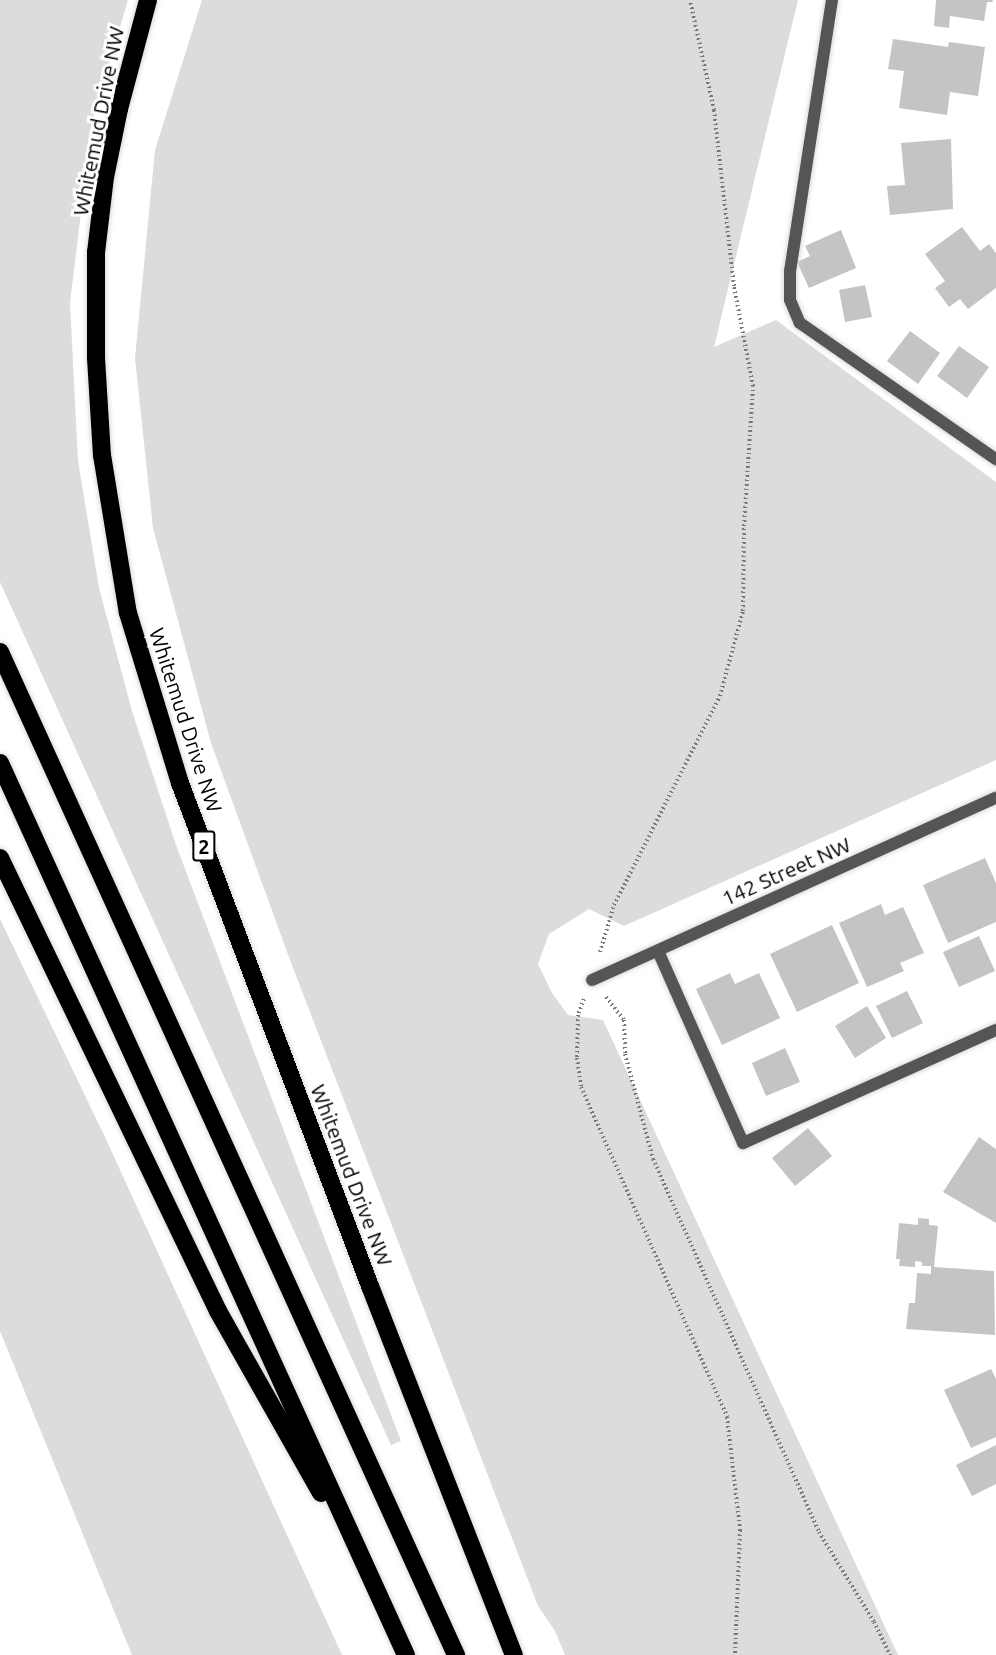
<!DOCTYPE html>
<style>
body{margin:0}
#map{position:relative;width:996px;height:1655px;overflow:hidden;background:#fff;font-family:Ubuntu,sans-serif}
div>[style]{position:absolute}
[style*='--x']{left:calc(var(--x)*1px);top:calc(var(--y)*1px);width:calc(var(--w)*1px);rotate:calc(var(--a)*1deg)}
.green>*{inset:0;background:#dcdcdc}
.building>*{inset:0;background:#c4c4c4}
.path>*{height:4px;margin-top:-2px;transform-origin:0;background:repeating-linear-gradient(90deg,#777 0 1.5px,transparent 0 4.5px)}
.roads{filter:drop-shadow(0 0 2px #dbdbdb) drop-shadow(0 0 2px #dbdbdb)}
.service>*{height:12px;margin:-6px;padding:0 6px;transform-origin:6px;border-radius:6px;background:#555}
.tertiary>*{height:12px;margin:-6px;padding:0 6px;transform-origin:6px;border-radius:6px;background:#555}
.motorway>*{height:18px;margin:-9px;padding:0 9px;transform-origin:9px;border-radius:9px;background:#000}
span{translate:-50% -50%;white-space:nowrap;text-align:center;line-height:1.15;-webkit-text-stroke:6px #fff;paint-order:stroke}
.shield-label span{padding:2px 4px;background:#fff;border:2px solid;border-radius:4px;-webkit-text-stroke-width:0}
.shield-label{font-size:20px;color:#000;font-weight:700}
.street-label{font-size:21px;color:#000}
</style>
<div id="map">
<div class="green">
<i style="clip-path:polygon(0 0,128px 0,92px 122px,70px 303px,78px 461px,99px 588px,132px 711px,176px 845px,401px 1441px,391px 1445px,0 582px)"></i>
<i style="clip-path:polygon(202px 0,798px 0,714px 347px,776px 320px,996px 482px,996px 760px,624px 926px,589px 909px,549px 934px,538px 964px,552px 993px,568px 1015px,603px 1020px,898px 1655px,565px 1655px,555px 1631px,538px 1606px,290px 960px,211px 743px,153px 528px,135px 358px,155px 150px)"></i>
<i style="clip-path:polygon(0 919px,104px 1135px,342px 1655px,132px 1655px,0 1331px)"></i>
</div>
<div class="building">
<i style="clip-path:polygon(936px 0,993px 0,992px 2px,987px 2px,984px 21px,950px 16px,949px 28px,934px 26px)"></i>
<i style="clip-path:polygon(893px 39px,948px 47px,949px 42px,985px 47px,978px 96px,950px 92px,947px 115px,899px 108px,904px 71px,888px 69px)"></i>
<i style="clip-path:polygon(951px 139px,953px 209px,890px 215px,887px 186px,905px 185px,901px 143px)"></i>
<i style="clip-path:polygon(962px 227px,980px 251px,989px 244px,996px 253px,996px 288px,968px 309px,960px 299px,949px 307px,935px 288px,945px 281px,925px 254px)"></i>
<i style="clip-path:polygon(841px 230px,856px 268px,809px 288px,797px 262px,810px 256px,805px 246px)"></i>
<i style="clip-path:polygon(865px 285px,872px 317px,845px 322px,839px 290px)"></i>
<i style="clip-path:polygon(910px 331px,940px 353px,918px 384px,887px 361px)"></i>
<i style="clip-path:polygon(959px 346px,989px 367px,967px 398px,937px 376px)"></i>
<i style="clip-path:polygon(985px 858px,996px 883px,996px 922px,948px 943px,923px 885px)"></i>
<i style="clip-path:polygon(881px 904px,885px 915px,903px 907px,924px 953px,900px 963px,904px 971px,867px 987px,839px 923px)"></i>
<i style="clip-path:polygon(832px 925px,859px 983px,797px 1012px,770px 954px)"></i>
<i style="clip-path:polygon(979px 936px,995px 971px,959px 987px,943px 952px)"></i>
<i style="clip-path:polygon(730px 973px,735px 984px,759px 973px,780px 1018px,722px 1045px,696px 989px)"></i>
<i style="clip-path:polygon(907px 991px,923px 1023px,892px 1038px,876px 1006px)"></i>
<i style="clip-path:polygon(867px 1006px,886px 1038px,855px 1058px,835px 1026px)"></i>
<i style="clip-path:polygon(785px 1048px,800px 1082px,766px 1096px,752px 1063px)"></i>
<i style="clip-path:polygon(808px 1128px,832px 1156px,795px 1186px,772px 1158px)"></i>
<i style="clip-path:polygon(979px 1137px,996px 1149px,996px 1223px,943px 1192px)"></i>
<i style="clip-path:polygon(918px 1218px,929px 1219px,929px 1225px,938px 1226px,934px 1267px,994px 1271px,995px 1335px,906px 1329px,909px 1303px,915px 1303px,917px 1273px,931px 1274px,931px 1266px,922px 1266px,922px 1262px,915px 1261px,915px 1267px,899px 1266px,900px 1259px,896px 1259px,899px 1223px,918px 1225px)"></i>
<i style="clip-path:polygon(991px 1369px,996px 1379px,996px 1437px,971px 1448px,944px 1390px)"></i>
<i style="clip-path:polygon(996px 1445px,996px 1484px,972px 1496px,956px 1465px)"></i>
</div>
<div class="path">
<i style="--x:600;--y:952;--w:49;--a:-73.4"></i>
<i style="--x:614;--y:905;--w:234;--a:-63.1"></i>
<i style="--x:720;--y:696;--w:88;--a:-74.9"></i>
<i style="--x:743;--y:611;--w:85;--a:-89.3"></i>
<i style="--x:744;--y:526;--w:140;--a:-86.3"></i>
<i style="--x:753;--y:386;--w:102;--a:-100.8"></i>
<i style="--x:734;--y:286;--w:177;--a:-96.5"></i>
<i style="--x:714;--y:110;--w:113;--a:-102.3"></i>
<i style="--x:606;--y:997;--w:29;--a:52"></i>
<i style="--x:624;--y:1020;--w:34;--a:88"></i>
<i style="--x:625;--y:1054;--w:109;--a:75.1"></i>
<i style="--x:653;--y:1159;--w:408;--a:66"></i>
<i style="--x:819;--y:1532;--w:105;--a:58.6"></i>
<i style="--x:874;--y:1622;--w:37;--a:64"></i>
<i style="--x:584;--y:999;--w:17;--a:111"></i>
<i style="--x:578;--y:1015;--w:43;--a:91.3"></i>
<i style="--x:577;--y:1058;--w:29;--a:82"></i>
<i style="--x:581;--y:1087;--w:361;--a:66.1"></i>
<i style="--x:727;--y:1417;--w:114;--a:83.4"></i>
<i style="--x:740;--y:1530;--w:125;--a:92.3"></i>
</div>
<div class="roads">
<div class="service">
<i style="--x:832;--y:0;--w:274;--a:98.8"></i>
<i style="--x:790;--y:271;--w:29;--a:90"></i>
<i style="--x:790;--y:300;--w:25;--a:67"></i>
<i style="--x:800;--y:323;--w:239;--a:34.8"></i>
<i style="--x:658;--y:951;--w:210;--a:66.1"></i>
<i style="--x:743;--y:1143;--w:277;--a:-24.1"></i>
</div>
<div class="tertiary">
<i style="--x:592;--y:980;--w:443;--a:-24.3"></i>
</div>
<div class="motorway">
<i style="--x:148;--y:0;--w:113;--a:104.9"></i>
<i style="--x:119;--y:109;--w:69;--a:101.6"></i>
<i style="--x:105;--y:177;--w:76;--a:96.8"></i>
<i style="--x:96;--y:252;--w:106;--a:90"></i>
<i style="--x:96;--y:358;--w:97;--a:86.5"></i>
<i style="--x:102;--y:455;--w:160;--a:80.7"></i>
<i style="--x:128;--y:613;--w:178;--a:73"></i>
<i style="--x:180;--y:783;--w:538;--a:69.31"></i>
<i style="--x:370;--y:1286;--w:396;--a:68.7"></i>
<i style="--x:0;--y:652;--w:1102;--a:65.55"></i>
<i style="--x:0;--y:763;--w:980;--a:65.53"></i>
<i style="--x:0;--y:858;--w:503;--a:64.3"></i>
<i style="--x:218;--y:1311;--w:209;--a:60.5"></i>
</div>
</div>
<div class="shield-label">
<span style="left:204px;top:846px">2</span>
</div>
<div class="street-label">
<span style="left:98px;top:121px;rotate:-79deg">Whitemud Drive NW</span>
<span style="left:186px;top:720px;rotate:72deg">Whitemud Drive NW</span>
<span style="left:786px;top:871px;rotate:-24deg">142 Street NW</span>
<span style="left:352px;top:1175px;rotate:69deg">Whitemud Drive NW</span>
</div>
</div>
